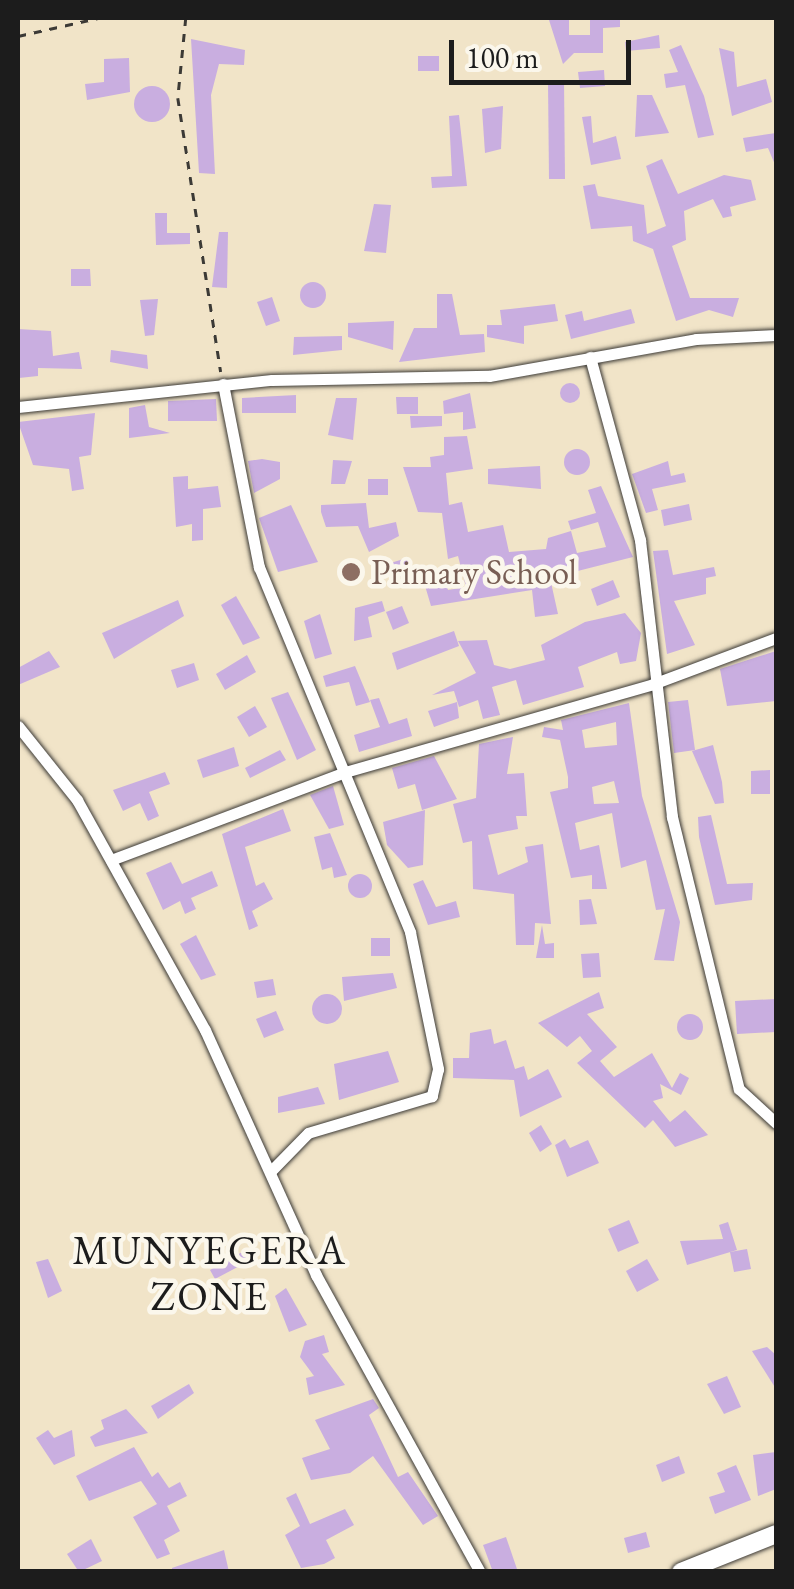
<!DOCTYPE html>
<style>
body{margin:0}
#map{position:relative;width:794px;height:1589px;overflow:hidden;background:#f1e4c8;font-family:"EB Garamond",serif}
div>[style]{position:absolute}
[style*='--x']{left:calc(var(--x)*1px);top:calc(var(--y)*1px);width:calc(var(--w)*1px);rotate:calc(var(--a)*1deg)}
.building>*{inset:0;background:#c9aee0}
.round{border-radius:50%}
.path>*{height:2.5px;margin-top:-1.25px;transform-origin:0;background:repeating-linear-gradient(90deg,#3c3a36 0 8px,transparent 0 16px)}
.roads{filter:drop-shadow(0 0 2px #3c3a36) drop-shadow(0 0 2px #3c3a36)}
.minor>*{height:11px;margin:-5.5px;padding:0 5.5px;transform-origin:5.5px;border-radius:5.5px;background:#fff}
.secondary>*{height:18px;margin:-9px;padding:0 9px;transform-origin:9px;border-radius:9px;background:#fff}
.dots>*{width:28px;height:28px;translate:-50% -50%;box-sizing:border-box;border:5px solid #fbf7ec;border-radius:50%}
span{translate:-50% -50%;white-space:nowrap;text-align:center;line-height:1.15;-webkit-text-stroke:9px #fbf7ec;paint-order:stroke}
.education-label{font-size:35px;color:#785e54}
.left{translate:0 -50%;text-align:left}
.quarter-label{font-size:40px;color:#1c1c1c;letter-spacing:2.5px}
.frame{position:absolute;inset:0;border:20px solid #1c1c1c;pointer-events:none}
.scale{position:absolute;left:449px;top:40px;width:182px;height:45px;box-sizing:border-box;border:5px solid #1c1c1c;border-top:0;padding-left:12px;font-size:30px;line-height:35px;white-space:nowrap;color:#1c1c1c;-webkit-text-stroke:8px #fbf7ec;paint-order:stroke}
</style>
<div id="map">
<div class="building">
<i style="clip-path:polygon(590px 18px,620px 18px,620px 27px,603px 28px,603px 53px,574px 53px,563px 64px,549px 20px,569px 20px,569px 35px,590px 35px)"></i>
<i style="clip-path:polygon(659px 35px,660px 48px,626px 51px,625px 42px)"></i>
<i style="clip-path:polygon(191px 39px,245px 50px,244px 65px,219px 64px,211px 95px,215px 174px,199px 173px)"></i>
<i style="clip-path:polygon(681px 45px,704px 96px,714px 135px,698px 138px,685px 85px,666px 88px,664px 74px,678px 72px,669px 50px)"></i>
<i style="clip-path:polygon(719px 48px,734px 52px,737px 87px,766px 79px,772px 102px,732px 116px)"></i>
<i style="clip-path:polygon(418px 56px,439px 56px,439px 71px,418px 71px)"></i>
<i style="clip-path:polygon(129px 58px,130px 92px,87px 100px,85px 84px,104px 82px,104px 59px)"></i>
<i style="clip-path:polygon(604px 70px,605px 86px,580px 88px,578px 72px)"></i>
<i style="clip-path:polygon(564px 80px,565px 179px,549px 179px,548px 82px)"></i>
<i class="round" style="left:134px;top:86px;width:36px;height:36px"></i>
<i style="clip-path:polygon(637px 95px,652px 95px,669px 133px,635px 137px)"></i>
<i style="clip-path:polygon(503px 106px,501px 149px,485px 153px,482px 109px)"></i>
<i style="clip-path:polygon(459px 115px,467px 186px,432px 188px,431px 177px,452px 176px,449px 116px)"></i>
<i style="clip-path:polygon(591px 116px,593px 143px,616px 136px,621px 159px,591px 165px,582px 117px)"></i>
<i style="clip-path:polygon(776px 133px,776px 167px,768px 148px,746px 152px,743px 138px)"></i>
<i style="clip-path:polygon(662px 159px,678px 194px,724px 175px,751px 180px,756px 200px,730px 207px,732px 216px,723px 218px,713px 199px,684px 211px,686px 240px,672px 246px,690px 298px,739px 298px,733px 317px,709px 310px,676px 321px,653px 249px,633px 241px,632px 226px,591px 229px,583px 186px,595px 184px,598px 196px,644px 205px,647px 234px,666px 226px,646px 166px)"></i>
<i style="clip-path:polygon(374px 204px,391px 205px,386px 253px,364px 251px)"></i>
<i style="clip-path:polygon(155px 213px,167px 213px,167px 233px,190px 233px,190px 244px,156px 245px)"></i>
<i style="clip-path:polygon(219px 232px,228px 232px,227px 288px,212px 287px)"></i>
<i style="clip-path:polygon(71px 269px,90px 269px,91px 286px,71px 286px)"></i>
<i class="round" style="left:300px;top:282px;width:26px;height:26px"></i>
<i style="clip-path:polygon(437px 294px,452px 294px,460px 335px,484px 334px,485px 352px,399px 362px,414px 328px,437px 328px)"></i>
<i style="clip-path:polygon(272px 297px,280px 321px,266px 326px,257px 302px)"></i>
<i style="clip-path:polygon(158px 299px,154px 335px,145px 336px,140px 300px)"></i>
<i style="clip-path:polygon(555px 304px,558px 321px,524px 326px,524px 344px,487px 337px,487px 325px,502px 325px,500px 310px)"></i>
<i style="clip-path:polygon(631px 309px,635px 323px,571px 339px,565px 315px,582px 311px,584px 321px)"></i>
<i style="clip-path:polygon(394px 321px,393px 350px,348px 337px,348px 323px)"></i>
<i style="clip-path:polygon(18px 329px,51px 331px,53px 356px,79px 352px,82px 369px,38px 368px,38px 376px,19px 378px)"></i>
<i style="clip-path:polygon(342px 336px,342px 350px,293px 355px,294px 337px)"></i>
<i style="clip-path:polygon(111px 350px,147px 355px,148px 369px,110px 362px)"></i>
<i class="round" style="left:560px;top:383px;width:20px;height:20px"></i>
<i style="clip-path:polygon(470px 393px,476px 428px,463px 430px,463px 412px,444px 414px,443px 401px)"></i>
<i style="clip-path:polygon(296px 395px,296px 413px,242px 413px,242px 398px)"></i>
<i style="clip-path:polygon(396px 397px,418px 397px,418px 414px,397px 414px)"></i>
<i style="clip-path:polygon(336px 398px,357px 398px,353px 440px,328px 435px)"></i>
<i style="clip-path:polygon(216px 399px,217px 421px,168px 421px,168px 401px)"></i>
<i style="clip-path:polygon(145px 405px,149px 427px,170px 433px,129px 438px,129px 408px)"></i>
<i style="clip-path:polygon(95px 413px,91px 455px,79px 457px,84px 489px,72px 491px,69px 469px,33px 465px,18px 422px)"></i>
<i style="clip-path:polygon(410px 416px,442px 416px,442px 426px,411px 428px)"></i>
<i style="clip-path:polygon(467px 436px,473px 469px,446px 473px,449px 505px,462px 502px,468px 532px,503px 525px,509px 552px,546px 549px,548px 538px,571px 531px,577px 553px,606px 547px,598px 522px,571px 530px,568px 521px,596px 513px,588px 490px,601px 486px,633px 557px,550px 578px,558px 614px,535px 617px,532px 590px,431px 606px,423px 579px,443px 573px,448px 590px,466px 587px,458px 556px,448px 559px,442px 513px,418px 512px,403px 467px,431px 467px,430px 457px,444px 455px,444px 437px)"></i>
<i class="round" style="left:564px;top:449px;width:26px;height:26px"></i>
<i style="clip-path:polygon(262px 459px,280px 462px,280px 479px,254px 493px,248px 461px)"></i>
<i style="clip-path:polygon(333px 460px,352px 461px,345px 484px,331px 484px)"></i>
<i style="clip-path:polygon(668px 461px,671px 476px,684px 473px,686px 482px,652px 489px,658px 510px,646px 513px,632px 474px)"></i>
<i style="clip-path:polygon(540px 466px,541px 489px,488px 484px,488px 469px)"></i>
<i style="clip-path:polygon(188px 476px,188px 489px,218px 486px,221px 507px,203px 509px,203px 540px,192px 541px,192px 524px,176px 527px,173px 477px)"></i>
<i style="clip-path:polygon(368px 479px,388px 479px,388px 495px,368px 495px)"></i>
<i style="clip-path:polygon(366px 503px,369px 528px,396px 522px,399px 536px,369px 552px,358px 526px,326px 527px,321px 512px,321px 505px)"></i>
<i style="clip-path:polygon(689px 504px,692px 520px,664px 526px,661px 510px)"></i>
<i style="clip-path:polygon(291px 505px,318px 562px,278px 572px,259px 518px)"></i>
<i style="clip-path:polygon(668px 550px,673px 575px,714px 567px,716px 576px,706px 578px,706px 594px,674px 601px,695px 645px,667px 654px,653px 551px)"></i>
<i style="clip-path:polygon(407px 558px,411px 574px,391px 579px,387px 564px)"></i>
<i style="clip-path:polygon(613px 580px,620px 597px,597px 606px,591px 589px)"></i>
<i style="clip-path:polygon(236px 596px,260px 638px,243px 645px,221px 605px)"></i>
<i style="clip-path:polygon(178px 600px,184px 616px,114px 659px,102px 633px)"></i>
<i style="clip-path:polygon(382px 601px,385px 611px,368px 617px,372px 637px,354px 641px,355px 608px)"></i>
<i style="clip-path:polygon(402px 606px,409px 623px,393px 630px,386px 612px)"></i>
<i style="clip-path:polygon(625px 613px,641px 633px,636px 661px,620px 664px,617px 652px,578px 667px,584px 687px,523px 705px,516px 680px,492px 687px,500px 715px,483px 719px,478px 700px,459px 707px,454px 691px,432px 695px,476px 673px,458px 641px,487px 640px,494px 665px,510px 669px,545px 660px,541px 645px,585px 622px)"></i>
<i style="clip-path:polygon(320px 614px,332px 654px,315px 659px,304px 621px)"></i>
<i style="clip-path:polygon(454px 631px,459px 646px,397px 670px,392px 653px)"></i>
<i style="clip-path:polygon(49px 651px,60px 667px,18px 685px,18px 668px)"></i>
<i style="clip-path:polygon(776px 651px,776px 701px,727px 706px,720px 669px)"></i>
<i style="clip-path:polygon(247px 655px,256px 672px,225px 690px,216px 674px)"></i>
<i style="clip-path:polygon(194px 663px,199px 680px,177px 688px,171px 670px)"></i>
<i style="clip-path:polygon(355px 666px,370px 702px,356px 706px,349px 682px,326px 687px,323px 676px)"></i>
<i style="clip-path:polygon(288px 692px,316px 750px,297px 760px,271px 698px)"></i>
<i style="clip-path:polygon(379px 698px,389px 724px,407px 718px,412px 736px,359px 752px,354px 735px,380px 727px,370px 700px)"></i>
<i style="clip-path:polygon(688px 700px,695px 750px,674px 753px,668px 702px)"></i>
<i style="clip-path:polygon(457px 702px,459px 718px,434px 727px,428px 711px)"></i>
<i style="clip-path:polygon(evenodd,629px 703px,642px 796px,680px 922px,674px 961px,654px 960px,665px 909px,656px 910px,646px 860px,621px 868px,612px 813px,575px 823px,580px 850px,599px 845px,607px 889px,592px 889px,592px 875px,571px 878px,550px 792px,568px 788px,568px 777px,560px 740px,542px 737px,544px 727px,563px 730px,561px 720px,629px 703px,616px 722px,617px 745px,585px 748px,582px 730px,616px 722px,629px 703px,614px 781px,619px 803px,594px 804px,592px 787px,614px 781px)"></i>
<i style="clip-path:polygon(255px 706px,267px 727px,249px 737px,237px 717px)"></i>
<i style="clip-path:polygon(513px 737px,507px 774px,524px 773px,527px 816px,516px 816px,518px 829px,488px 835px,498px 875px,528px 862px,525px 847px,543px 844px,551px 924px,535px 923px,534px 945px,516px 945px,514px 894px,473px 889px,472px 841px,463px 843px,453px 804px,476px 798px,479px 744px)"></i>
<i style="clip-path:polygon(713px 745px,722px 782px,724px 803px,715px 804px,692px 751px)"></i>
<i style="clip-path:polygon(234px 747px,239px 766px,203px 778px,197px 760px)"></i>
<i style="clip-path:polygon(280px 750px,286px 760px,250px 778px,245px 768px)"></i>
<i style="clip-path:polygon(434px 756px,457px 799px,422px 810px,415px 784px,398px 789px,392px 768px)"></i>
<i style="clip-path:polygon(770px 770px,770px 794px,751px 794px,751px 771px)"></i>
<i style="clip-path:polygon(165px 772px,170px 784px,149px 792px,159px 816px,148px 821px,140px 803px,123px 811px,113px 790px)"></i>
<i style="clip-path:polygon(333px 786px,344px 825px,329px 829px,310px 795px)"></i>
<i style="clip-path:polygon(283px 809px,291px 831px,245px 847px,256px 886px,264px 882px,273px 899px,252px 911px,258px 926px,249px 930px,222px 834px)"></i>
<i style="clip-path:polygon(425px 810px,423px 865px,408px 868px,387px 845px,383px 822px)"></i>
<i style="clip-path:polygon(711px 815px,727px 884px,753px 883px,752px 900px,715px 905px,699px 837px,698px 817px)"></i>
<i style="clip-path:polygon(330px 833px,347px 875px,334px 878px,332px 867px,322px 870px,314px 837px)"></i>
<i style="clip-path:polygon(171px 862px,182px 884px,212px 871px,218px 886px,191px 898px,196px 909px,185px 914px,180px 901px,163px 910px,146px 873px)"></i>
<i class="round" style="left:348px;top:874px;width:24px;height:24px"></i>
<i style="clip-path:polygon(423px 880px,436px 907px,456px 901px,460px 917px,428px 925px,413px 884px)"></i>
<i style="clip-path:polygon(591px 899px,597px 924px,580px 925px,579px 900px)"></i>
<i style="clip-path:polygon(542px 925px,545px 944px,554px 943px,554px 958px,536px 958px)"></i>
<i style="clip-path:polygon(196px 935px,216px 975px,201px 980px,180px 944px)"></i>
<i style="clip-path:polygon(371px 938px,390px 938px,390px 956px,371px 956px)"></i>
<i style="clip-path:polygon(599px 953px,601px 977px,583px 978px,581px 954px)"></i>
<i style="clip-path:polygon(393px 973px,397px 988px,344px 1001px,342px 977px)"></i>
<i style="clip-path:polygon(273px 979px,276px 995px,257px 998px,254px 982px)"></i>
<i style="clip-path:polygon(599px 992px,604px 1008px,587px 1014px,617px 1047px,600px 1061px,614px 1077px,652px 1053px,672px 1088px,680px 1073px,689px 1078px,681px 1095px,660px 1084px,663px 1098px,653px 1101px,670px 1122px,685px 1110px,708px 1135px,675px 1147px,653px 1120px,645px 1128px,577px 1063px,592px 1051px,580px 1036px,567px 1047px,538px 1023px)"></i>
<i class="round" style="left:312px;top:994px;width:30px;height:30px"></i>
<i style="clip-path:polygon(776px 999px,776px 1032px,737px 1034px,735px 1001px)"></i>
<i style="clip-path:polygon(276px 1011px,284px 1030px,264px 1038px,256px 1019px)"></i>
<i class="round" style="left:677px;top:1014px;width:26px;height:26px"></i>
<i style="clip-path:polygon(491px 1029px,494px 1044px,506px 1040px,515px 1069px,524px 1066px,528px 1080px,548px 1069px,562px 1097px,520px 1117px,514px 1080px,453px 1078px,453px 1058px,469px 1058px,470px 1033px)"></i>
<i style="clip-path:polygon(388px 1051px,399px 1082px,339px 1100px,334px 1064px)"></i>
<i style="clip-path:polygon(318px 1087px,325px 1104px,278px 1113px,278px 1097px)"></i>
<i style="clip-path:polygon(541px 1125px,552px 1144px,540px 1152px,529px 1133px)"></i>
<i style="clip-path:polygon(565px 1139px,570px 1148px,588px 1140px,599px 1163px,567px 1177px,555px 1145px)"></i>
<i style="clip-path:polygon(629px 1220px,639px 1243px,618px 1252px,608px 1229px)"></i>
<i style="clip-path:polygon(728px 1222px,737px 1250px,687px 1265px,680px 1241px,723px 1239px,719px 1225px)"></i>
<i style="clip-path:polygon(747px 1249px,751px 1269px,734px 1272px,730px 1252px)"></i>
<i style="clip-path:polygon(244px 1251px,249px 1261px,215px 1279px,210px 1270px)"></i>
<i style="clip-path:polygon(48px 1259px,62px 1291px,48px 1298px,36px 1262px)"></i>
<i style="clip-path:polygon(647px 1259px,659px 1280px,637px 1292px,626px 1271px)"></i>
<i style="clip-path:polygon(286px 1288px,307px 1325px,289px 1332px,275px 1296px)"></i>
<i style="clip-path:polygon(324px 1335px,329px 1352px,322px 1354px,345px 1385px,309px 1395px,306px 1378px,314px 1376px,300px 1357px,305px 1341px)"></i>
<i style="clip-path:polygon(767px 1347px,776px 1355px,776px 1389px,752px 1351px)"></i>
<i style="clip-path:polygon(727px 1376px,741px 1407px,724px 1414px,707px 1384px)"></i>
<i style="clip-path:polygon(189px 1384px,194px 1393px,158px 1419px,151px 1406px)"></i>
<i style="clip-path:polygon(373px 1399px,379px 1408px,369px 1415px,398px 1477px,408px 1472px,438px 1516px,423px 1525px,373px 1456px,350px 1473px,311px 1480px,302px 1458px,330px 1449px,315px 1420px)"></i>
<i style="clip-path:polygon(126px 1409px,148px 1433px,95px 1447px,90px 1437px,104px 1429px,101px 1420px)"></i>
<i style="clip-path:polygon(48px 1430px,54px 1438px,72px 1430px,75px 1456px,54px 1465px,36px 1438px)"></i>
<i style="clip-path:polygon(134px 1447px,152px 1477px,158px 1472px,169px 1488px,180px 1482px,187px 1496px,167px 1506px,180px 1531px,164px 1540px,170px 1554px,157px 1559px,133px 1517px,157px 1504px,141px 1481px,89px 1501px,76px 1476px)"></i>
<i style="clip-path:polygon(776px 1452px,776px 1489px,758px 1496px,753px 1455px)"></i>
<i style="clip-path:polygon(679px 1456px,685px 1473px,662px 1482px,656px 1465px)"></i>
<i style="clip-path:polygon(736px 1465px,751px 1500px,715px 1514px,709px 1497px,725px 1492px,717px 1473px)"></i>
<i style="clip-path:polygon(296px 1493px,310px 1524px,345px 1509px,354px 1525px,326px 1540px,335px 1558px,324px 1564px,301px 1568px,285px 1535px,300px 1526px,286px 1498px)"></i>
<i style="clip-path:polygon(646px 1532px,650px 1547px,628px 1553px,624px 1538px)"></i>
<i style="clip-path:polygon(506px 1537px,518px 1572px,493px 1572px,483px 1545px)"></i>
<i style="clip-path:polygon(91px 1539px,102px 1561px,79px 1572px,67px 1554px)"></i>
<i style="clip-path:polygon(224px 1550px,229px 1572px,172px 1572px,172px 1568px)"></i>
</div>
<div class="path">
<i style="--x:186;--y:18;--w:80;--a:95.7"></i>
<i style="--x:178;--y:98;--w:277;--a:81.1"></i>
<i style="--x:18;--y:36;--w:82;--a:-12.7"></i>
</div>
<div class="roads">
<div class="minor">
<i style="--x:590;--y:357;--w:190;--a:74.7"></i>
<i style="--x:640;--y:540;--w:279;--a:83.4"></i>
<i style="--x:672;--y:817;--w:280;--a:76.2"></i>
<i style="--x:739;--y:1089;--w:50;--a:42.6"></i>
<i style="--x:223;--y:384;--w:187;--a:78.9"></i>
<i style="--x:259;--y:567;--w:395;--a:67.5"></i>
<i style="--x:410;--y:932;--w:140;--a:78.4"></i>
<i style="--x:438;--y:1069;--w:28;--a:103"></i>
<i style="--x:432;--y:1096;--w:129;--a:163.4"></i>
<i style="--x:308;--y:1133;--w:54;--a:134.3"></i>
<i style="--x:18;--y:407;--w:255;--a:-6.1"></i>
<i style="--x:272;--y:380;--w:217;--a:-1.1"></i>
<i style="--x:489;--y:376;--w:210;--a:-10.1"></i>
<i style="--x:696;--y:339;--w:80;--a:-2.9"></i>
<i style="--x:18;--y:726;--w:95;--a:51.4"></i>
<i style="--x:77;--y:800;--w:263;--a:60.9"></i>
<i style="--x:205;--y:1030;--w:269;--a:65.6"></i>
<i style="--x:316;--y:1275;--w:339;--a:61.1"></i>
<i style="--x:111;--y:860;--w:250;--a:-20.6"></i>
<i style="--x:345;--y:772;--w:320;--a:-15.9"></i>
<i style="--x:653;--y:684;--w:131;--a:-20.5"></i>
</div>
<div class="secondary">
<i style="--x:681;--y:1572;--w:102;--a:-21.8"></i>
</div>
</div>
<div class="dots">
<i style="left:351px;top:572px;background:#8d6e63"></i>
</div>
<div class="education-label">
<span class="left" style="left:371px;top:572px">Primary School</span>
</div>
<div class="quarter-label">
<span style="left:210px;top:1273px">MUNYEGERA<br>ZONE</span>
</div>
<div class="frame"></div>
<div class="scale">100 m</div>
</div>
